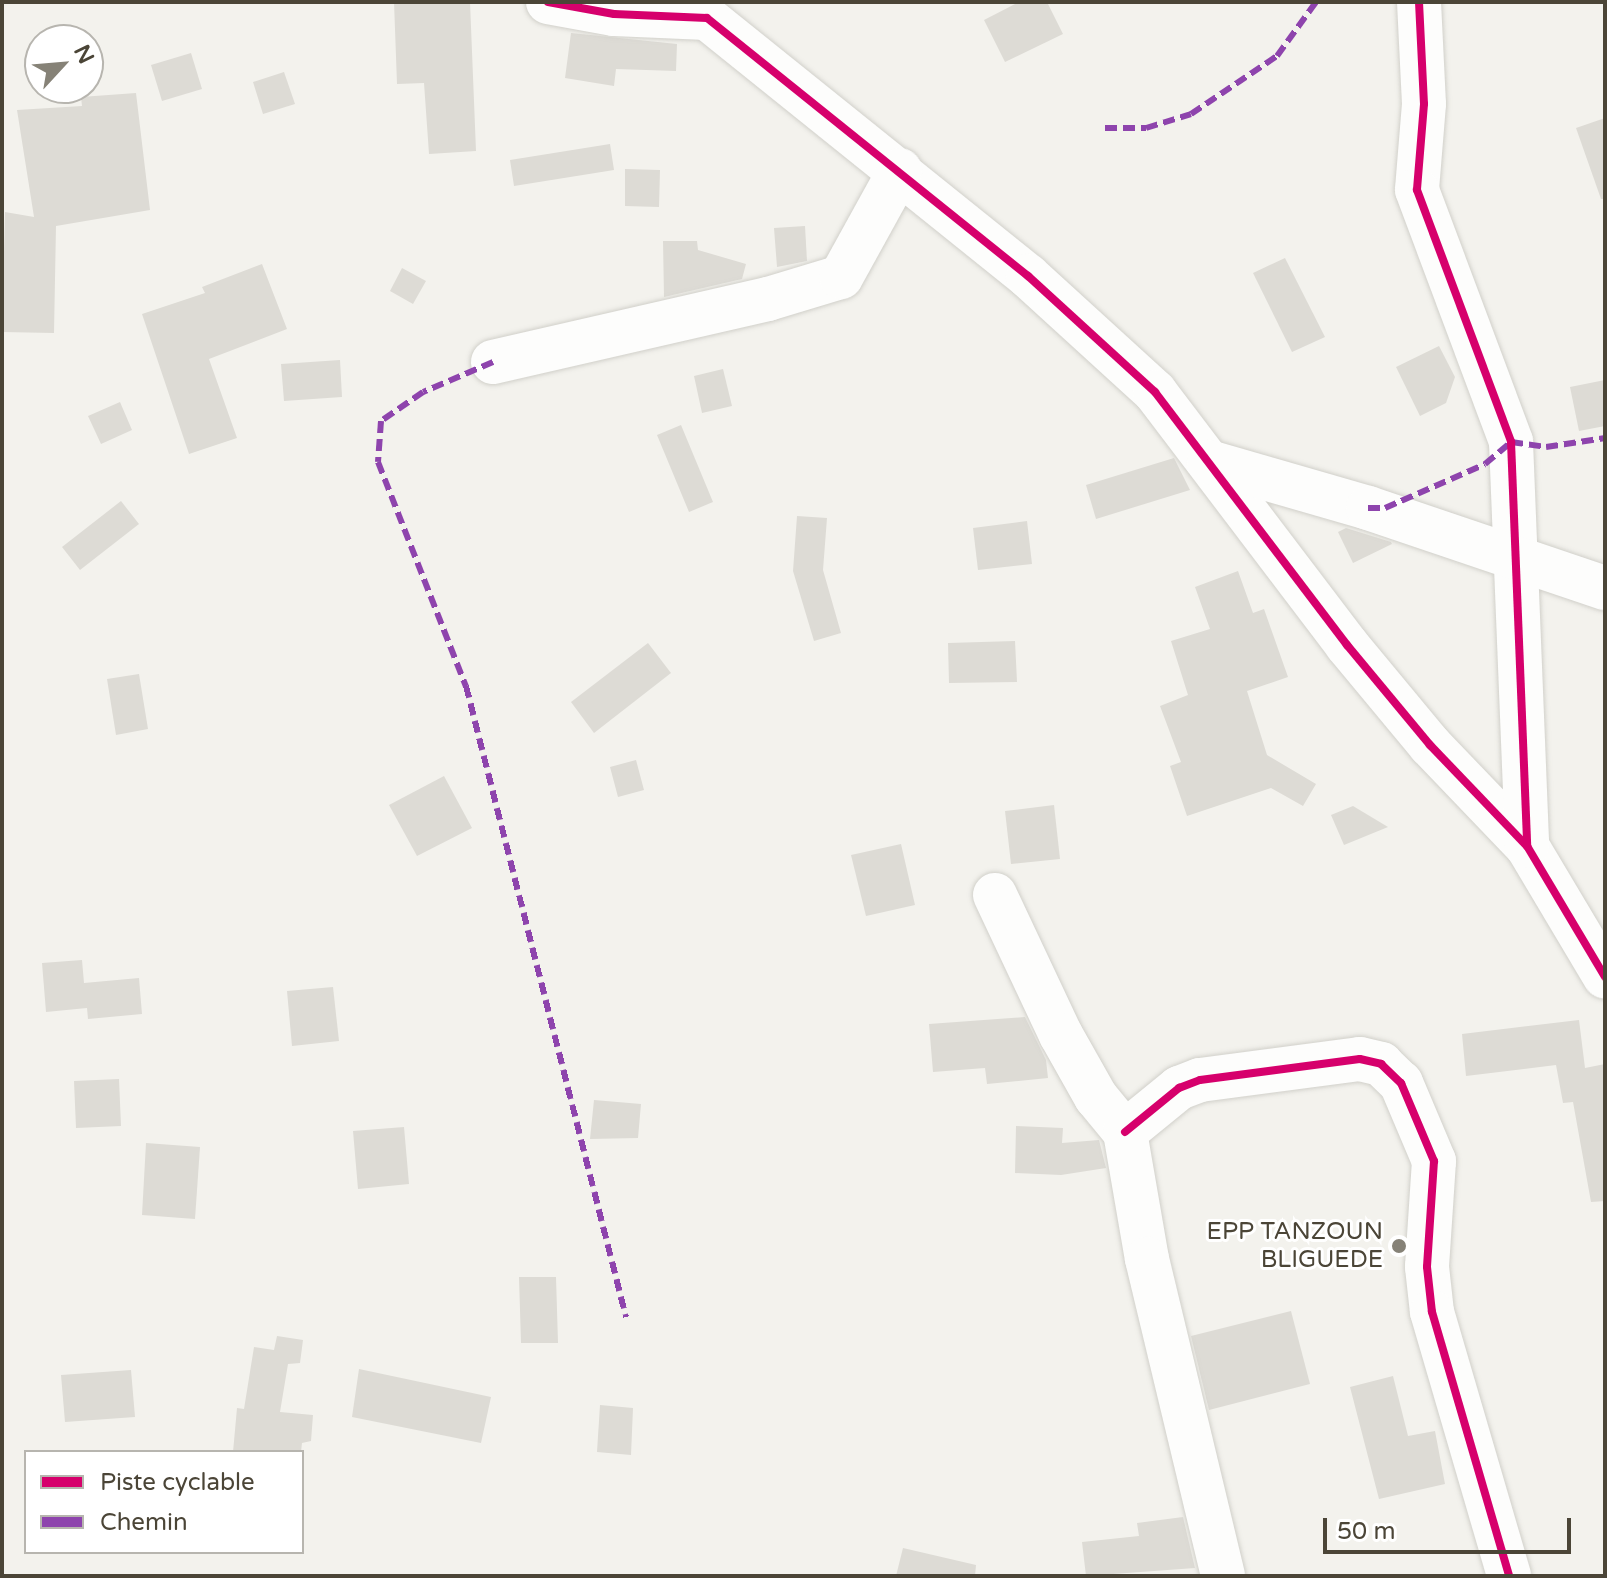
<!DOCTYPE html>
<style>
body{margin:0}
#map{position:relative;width:1607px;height:1578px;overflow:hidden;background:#f3f2ed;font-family:"Varela Round",sans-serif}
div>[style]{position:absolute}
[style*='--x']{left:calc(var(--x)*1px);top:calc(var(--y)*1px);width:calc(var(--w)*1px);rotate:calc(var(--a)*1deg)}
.building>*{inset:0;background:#dddbd5}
.roads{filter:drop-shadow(0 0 2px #d1d0ca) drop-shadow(0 0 2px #d1d0ca)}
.minor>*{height:44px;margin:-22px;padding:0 22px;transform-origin:22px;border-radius:22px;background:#fdfdfc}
.quiet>*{height:6px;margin-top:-3px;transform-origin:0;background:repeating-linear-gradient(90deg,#8e44ad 0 12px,transparent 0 18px)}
.cycleway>*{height:8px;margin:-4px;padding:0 4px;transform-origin:4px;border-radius:4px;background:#d6006c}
.dots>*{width:22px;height:22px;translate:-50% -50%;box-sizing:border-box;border:4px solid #fff;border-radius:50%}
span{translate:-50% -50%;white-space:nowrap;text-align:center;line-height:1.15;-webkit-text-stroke:6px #fff;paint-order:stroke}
.poi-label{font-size:24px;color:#4b4537}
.right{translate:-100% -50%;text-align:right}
.frame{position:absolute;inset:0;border:4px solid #4b4537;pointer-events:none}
.legend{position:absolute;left:24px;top:1450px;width:280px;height:104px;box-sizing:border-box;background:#fff;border:2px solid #b7b5af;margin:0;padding:10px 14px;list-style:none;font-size:24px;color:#4b4537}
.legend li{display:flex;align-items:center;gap:16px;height:40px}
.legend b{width:40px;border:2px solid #b7b5af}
.north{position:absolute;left:24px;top:24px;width:80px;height:80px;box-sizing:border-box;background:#fff;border:2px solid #b7b5af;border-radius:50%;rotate:64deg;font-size:22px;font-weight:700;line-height:32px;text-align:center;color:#4b4537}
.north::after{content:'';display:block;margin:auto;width:28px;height:36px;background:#868277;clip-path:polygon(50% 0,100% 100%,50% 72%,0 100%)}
.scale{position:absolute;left:1323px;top:1518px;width:248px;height:36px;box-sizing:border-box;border:4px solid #4b4537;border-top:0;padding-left:10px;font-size:24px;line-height:28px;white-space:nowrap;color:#4b4537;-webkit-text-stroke:6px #fff;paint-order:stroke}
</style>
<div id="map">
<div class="building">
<i style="clip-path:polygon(394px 2px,470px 2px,476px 151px,429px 154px,424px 83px,397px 84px)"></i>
<i style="clip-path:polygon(1019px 2px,1047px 2px,1063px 34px,1005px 62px,984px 20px)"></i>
<i style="clip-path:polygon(571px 33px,677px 44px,676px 71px,616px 69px,614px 86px,565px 78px)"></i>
<i style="clip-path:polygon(191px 53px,202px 89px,162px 101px,151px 65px)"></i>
<i style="clip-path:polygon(284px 72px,295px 104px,263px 114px,253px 82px)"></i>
<i style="clip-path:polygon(136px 93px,150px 210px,56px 226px,54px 333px,2px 332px,5px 212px,34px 217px,17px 110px,82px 106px,81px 97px)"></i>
<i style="clip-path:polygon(1605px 118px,1605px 199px,1601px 199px,1576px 128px)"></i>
<i style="clip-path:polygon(610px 144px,614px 170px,514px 186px,510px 160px)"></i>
<i style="clip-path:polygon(625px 169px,660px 170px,659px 207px,625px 206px)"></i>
<i style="clip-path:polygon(805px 226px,807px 261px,777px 267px,774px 228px)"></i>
<i style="clip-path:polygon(663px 241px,697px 241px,698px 250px,746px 264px,742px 279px,664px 297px)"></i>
<i style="clip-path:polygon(1285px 258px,1325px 337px,1292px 352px,1253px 273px)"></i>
<i style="clip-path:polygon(262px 264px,287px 329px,209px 359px,237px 438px,189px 454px,142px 314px,205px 293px,202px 287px)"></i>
<i style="clip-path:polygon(402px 268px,426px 281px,413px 304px,390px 291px)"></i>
<i style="clip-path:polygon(1439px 346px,1455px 377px,1446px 403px,1420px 416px,1396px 367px)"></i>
<i style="clip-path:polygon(340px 360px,342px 397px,284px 401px,281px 364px)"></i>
<i style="clip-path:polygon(723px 369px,732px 406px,702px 413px,694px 376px)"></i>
<i style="clip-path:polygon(1605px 380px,1605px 426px,1579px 431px,1570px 387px)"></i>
<i style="clip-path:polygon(120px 402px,132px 430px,101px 444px,88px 416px)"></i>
<i style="clip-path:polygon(681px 425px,713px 502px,689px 512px,657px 435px)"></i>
<i style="clip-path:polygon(1174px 458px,1190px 490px,1096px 519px,1086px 485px)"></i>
<i style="clip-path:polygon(121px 501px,139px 524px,80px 570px,62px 547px)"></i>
<i style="clip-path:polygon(797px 516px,827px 518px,823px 570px,841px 633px,814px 641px,793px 571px)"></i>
<i style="clip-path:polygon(1027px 521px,1032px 564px,978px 570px,973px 528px)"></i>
<i style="clip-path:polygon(1346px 528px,1391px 542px,1392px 544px,1353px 563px,1338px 532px)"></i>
<i style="clip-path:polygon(1238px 571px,1253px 613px,1264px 609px,1288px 677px,1247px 691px,1267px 755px,1316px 784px,1303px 806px,1271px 788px,1187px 816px,1170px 766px,1181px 762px,1160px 706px,1188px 695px,1171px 641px,1210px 629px,1195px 587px)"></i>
<i style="clip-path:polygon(1015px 641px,1017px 682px,949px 683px,948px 643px)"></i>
<i style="clip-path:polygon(648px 643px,671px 673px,594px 733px,571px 702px)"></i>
<i style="clip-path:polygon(139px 674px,148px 729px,116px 735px,107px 679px)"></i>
<i style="clip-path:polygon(636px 760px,644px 790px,618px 797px,610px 767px)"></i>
<i style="clip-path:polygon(444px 776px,472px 828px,417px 856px,389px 805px)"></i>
<i style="clip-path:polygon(1054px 805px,1060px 859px,1011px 864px,1005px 811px)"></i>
<i style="clip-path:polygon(1353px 806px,1388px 827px,1344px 845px,1331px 815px)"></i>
<i style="clip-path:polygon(901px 844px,915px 905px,866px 916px,851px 855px)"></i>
<i style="clip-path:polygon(82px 960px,84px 983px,139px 978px,142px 1014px,88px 1019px,87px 1008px,46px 1012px,42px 963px)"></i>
<i style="clip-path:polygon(333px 987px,339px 1041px,292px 1046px,287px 991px)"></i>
<i style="clip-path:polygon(1025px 1017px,1046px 1060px,1048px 1078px,987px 1084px,985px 1068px,933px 1072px,929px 1024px)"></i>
<i style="clip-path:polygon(1579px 1020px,1585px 1068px,1605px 1064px,1605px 1201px,1591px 1202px,1573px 1102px,1563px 1103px,1556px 1065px,1466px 1076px,1462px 1034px)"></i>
<i style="clip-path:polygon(119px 1079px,121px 1126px,76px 1128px,74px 1081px)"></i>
<i style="clip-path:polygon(594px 1100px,641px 1104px,638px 1138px,590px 1139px)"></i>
<i style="clip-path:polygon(1016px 1126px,1063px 1128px,1062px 1143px,1099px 1140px,1106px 1168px,1061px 1175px,1015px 1173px)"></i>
<i style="clip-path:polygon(404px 1127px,409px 1184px,358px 1189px,353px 1131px)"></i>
<i style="clip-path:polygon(146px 1143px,200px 1147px,195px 1219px,142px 1215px)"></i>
<i style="clip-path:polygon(519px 1277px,556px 1277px,558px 1343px,521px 1343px)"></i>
<i style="clip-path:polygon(1291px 1311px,1310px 1384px,1209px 1410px,1191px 1336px)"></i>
<i style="clip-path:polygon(277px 1336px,303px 1340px,300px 1363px,288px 1364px,280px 1412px,313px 1415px,311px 1441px,302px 1443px,301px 1452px,233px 1452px,237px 1408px,244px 1409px,254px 1347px,274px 1350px)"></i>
<i style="clip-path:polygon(359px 1369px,491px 1397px,481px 1443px,352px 1417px)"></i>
<i style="clip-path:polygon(131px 1370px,135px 1417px,65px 1422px,61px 1375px)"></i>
<i style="clip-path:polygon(1393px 1376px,1408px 1436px,1435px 1431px,1445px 1484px,1379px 1499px,1350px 1387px)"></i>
<i style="clip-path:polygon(600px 1405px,633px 1408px,631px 1455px,597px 1452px)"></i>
<i style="clip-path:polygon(1183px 1517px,1195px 1568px,1086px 1576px,1082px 1542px,1139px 1536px,1137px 1523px)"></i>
<i style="clip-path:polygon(903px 1548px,976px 1565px,975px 1576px,896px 1576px)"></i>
</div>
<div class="roads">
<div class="minor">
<i style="--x:548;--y:2;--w:67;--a:10.3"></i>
<i style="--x:614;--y:14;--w:93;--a:2.5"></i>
<i style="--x:707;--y:18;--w:412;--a:38.8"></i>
<i style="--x:1028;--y:276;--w:172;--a:42.4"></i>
<i style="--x:1155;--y:392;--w:318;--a:52.8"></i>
<i style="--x:1347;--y:645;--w:130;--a:50.3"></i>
<i style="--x:1430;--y:745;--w:140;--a:46.2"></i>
<i style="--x:1527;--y:846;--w:152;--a:59.2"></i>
<i style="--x:1419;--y:2;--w:102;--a:87.2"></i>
<i style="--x:1424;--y:104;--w:86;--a:94.7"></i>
<i style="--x:1417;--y:190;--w:269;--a:69.5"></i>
<i style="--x:1511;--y:442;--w:404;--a:87.7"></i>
<i style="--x:493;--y:362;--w:282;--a:-12.9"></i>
<i style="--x:768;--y:299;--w:76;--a:-16.8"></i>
<i style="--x:841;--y:277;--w:122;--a:-61.1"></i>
<i style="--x:1209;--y:462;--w:166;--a:16.1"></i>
<i style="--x:1368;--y:508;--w:250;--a:18.7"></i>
<i style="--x:995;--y:895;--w:155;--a:64.8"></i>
<i style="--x:1061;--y:1035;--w:71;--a:60.6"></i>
<i style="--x:1096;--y:1097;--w:45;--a:50.4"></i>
<i style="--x:1125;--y:1132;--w:129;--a:80.2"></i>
<i style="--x:1147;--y:1259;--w:326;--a:76.5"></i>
<i style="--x:1125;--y:1132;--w:70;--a:-39.2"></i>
<i style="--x:1179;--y:1088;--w:22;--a:-21"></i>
<i style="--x:1200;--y:1080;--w:161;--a:-7.5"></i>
<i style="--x:1360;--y:1059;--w:22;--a:13"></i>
<i style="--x:1381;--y:1064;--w:28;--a:44"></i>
<i style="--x:1401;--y:1083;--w:85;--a:67.1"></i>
<i style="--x:1434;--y:1161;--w:106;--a:93.8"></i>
<i style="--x:1427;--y:1267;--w:45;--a:83.7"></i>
<i style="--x:1432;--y:1312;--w:275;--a:73.7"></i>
</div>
</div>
<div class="quiet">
<i style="--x:1105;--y:128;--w:41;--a:0"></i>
<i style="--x:1146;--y:128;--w:47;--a:-17.3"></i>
<i style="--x:1191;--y:114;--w:104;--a:-34"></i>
<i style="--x:1277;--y:56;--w:67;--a:-54.2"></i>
<i style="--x:493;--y:362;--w:76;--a:156.8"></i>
<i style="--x:423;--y:392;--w:51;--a:145.4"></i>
<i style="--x:381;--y:421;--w:41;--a:94.2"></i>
<i style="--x:378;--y:462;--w:241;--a:68.6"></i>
<i style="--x:466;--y:686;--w:651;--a:75.77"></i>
<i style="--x:1368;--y:508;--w:17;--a:0"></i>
<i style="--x:1385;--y:508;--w:109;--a:-23.7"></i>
<i style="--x:1485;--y:464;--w:34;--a:-40"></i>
<i style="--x:1511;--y:442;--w:35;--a:8"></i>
<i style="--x:1546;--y:447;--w:60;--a:-8.7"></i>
</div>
<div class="cycleway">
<i style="--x:548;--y:2;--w:67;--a:10.3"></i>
<i style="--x:614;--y:14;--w:93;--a:2.5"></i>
<i style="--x:707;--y:18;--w:412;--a:38.8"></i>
<i style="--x:1028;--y:276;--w:172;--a:42.4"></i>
<i style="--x:1155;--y:392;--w:318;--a:52.8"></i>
<i style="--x:1347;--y:645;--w:130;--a:50.3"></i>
<i style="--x:1430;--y:745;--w:140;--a:46.2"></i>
<i style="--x:1527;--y:846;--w:152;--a:59.2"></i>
<i style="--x:1419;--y:2;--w:102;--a:87.2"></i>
<i style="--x:1424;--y:104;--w:86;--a:94.7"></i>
<i style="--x:1417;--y:190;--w:269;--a:69.5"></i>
<i style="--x:1511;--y:442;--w:404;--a:87.7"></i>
<i style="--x:1125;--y:1132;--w:70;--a:-39.2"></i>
<i style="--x:1179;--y:1088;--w:22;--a:-21"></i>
<i style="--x:1200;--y:1080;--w:161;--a:-7.5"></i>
<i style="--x:1360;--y:1059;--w:22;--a:13"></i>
<i style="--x:1381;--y:1064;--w:28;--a:44"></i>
<i style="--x:1401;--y:1083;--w:85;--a:67.1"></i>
<i style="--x:1434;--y:1161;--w:106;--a:93.8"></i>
<i style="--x:1427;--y:1267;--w:45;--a:83.7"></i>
<i style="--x:1432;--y:1312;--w:275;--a:73.7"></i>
</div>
<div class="dots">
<i style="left:1399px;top:1246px;background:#868277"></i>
</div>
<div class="poi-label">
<span class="right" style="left:1383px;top:1246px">EPP TANZOUN<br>BLIGUEDE</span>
</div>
<div class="frame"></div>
<ul class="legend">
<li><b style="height:10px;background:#d6006c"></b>Piste cyclable</li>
<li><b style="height:10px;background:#8e44ad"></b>Chemin</li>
</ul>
<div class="north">N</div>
<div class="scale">50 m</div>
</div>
